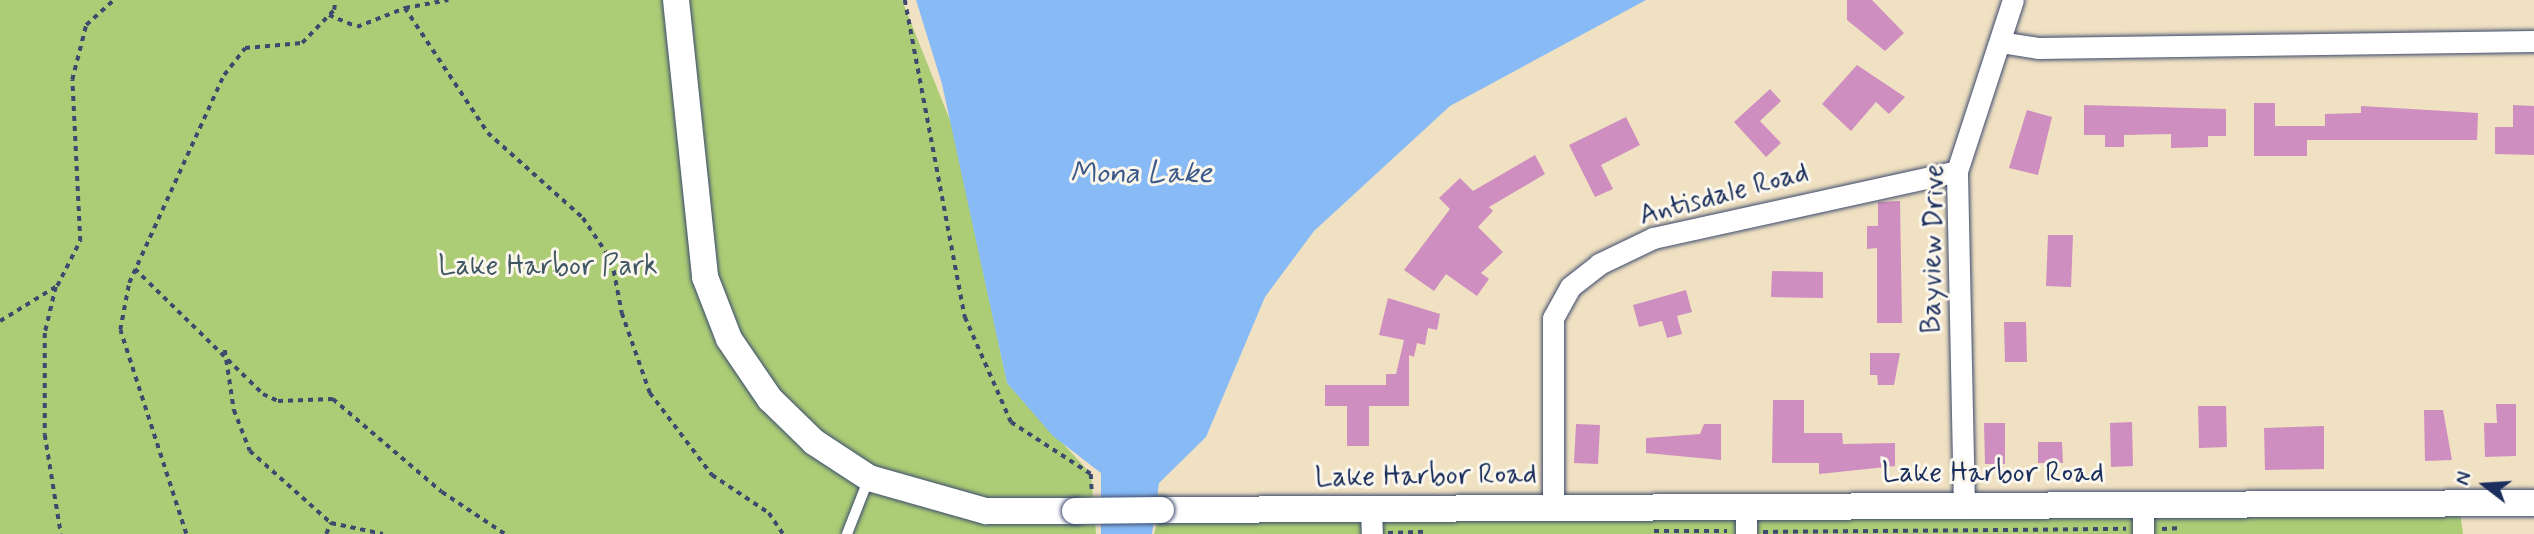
<!DOCTYPE html>
<style>
body{margin:0}
#map{position:relative;width:2534px;height:534px;overflow:hidden;background:#f0e1c2;font-family:Mynerve,sans-serif}
div>[style]{position:absolute}
[style*='--x']{left:calc(var(--x)*1px);top:calc(var(--y)*1px);width:calc(var(--w)*1px);rotate:calc(var(--a)*1deg)}
.green>*{inset:0;background:#accd75}
.water>*{inset:0;background:#88baf5}
.building>*{inset:0;background:#ce8ebf}
.path>*{height:3.5px;margin-top:-1.75px;transform-origin:0;background:repeating-linear-gradient(90deg,#3b4a6d 0 5px,transparent 0 10px)}
.roads{filter:drop-shadow(0 0 2px #3b4a6d) drop-shadow(0 0 2px #3b4a6d)}
.service>*{height:10px;margin:-5px;padding:0 5px;transform-origin:5px;border-radius:5px;background:#fff}
.minor>*{height:21px;margin:-10.5px;padding:0 10.5px;transform-origin:10.5px;border-radius:10.5px;background:#fff}
.tertiary>*{height:26px;margin:-13px;padding:0 13px;transform-origin:13px;border-radius:13px;background:#fff}
.bridges{filter:drop-shadow(0 0 2px #3b4a6d) drop-shadow(0 0 2px #3b4a6d)}
.tertiary-bridge>*{height:26px;margin:-13px;padding:0 13px;transform-origin:13px;border-radius:13px;background:#fff}
span{translate:-50% -50%;white-space:nowrap;text-align:center;line-height:1.15;-webkit-text-stroke:6px #fbf7ec;paint-order:stroke}
.street-label{font-size:28px;color:#1b2f5e}
.park-label{font-size:28px;color:#3f5664}
.water-label{font-size:30px;color:#3c598b;font-style:italic}
.north{position:absolute;left:2450px;top:450px;width:70px;height:70px;-webkit-text-stroke:5px #fbf7ec;paint-order:stroke;rotate:287deg;font-size:19px;font-weight:700;line-height:28px;text-align:center;color:#1b2f5e}
.north::after{content:'';display:block;margin:auto;width:24px;height:32px;background:#1b2f5e;clip-path:polygon(50% 0,100% 100%,50% 72%,0 100%)}
</style>
<div id="map">
<div class="green">
<i style="clip-path:polygon(0 0,902px 0,953px 128px,1007px 383px,1091px 474px,1096px 534px,0 534px)"></i>
<i style="clip-path:polygon(2459px 503px,2463px 534px,1154px 534px,1161px 510px)"></i>
</div>
<div class="water">
<i style="clip-path:polygon(916px 0,1646px 0,1450px 106px,1314px 231px,1265px 297px,1206px 437px,1159px 483px,1152px 534px,1101px 534px,1101px 473px,1053px 436px,1007px 383px,942px 84px)"></i>
</div>
<div class="building">
<i style="clip-path:polygon(1847px 0,1872px 0,1904px 33px,1885px 51px,1847px 20px)"></i>
<i style="clip-path:polygon(1857px 65px,1905px 97px,1889px 114px,1876px 102px,1851px 131px,1822px 104px)"></i>
<i style="clip-path:polygon(1770px 89px,1781px 101px,1760px 121px,1781px 143px,1766px 157px,1734px 122px)"></i>
<i style="clip-path:polygon(2254px 103px,2275px 103px,2275px 126px,2325px 126px,2325px 114px,2361px 113px,2361px 106px,2478px 113px,2477px 140px,2307px 140px,2307px 156px,2254px 156px)"></i>
<i style="clip-path:polygon(2084px 105px,2226px 109px,2226px 136px,2208px 136px,2208px 147px,2171px 148px,2171px 134px,2124px 135px,2124px 147px,2105px 147px,2105px 135px,2084px 135px)"></i>
<i style="clip-path:polygon(2513px 105px,2534px 106px,2534px 155px,2495px 154px,2495px 127px,2513px 127px)"></i>
<i style="clip-path:polygon(2027px 110px,2052px 117px,2038px 175px,2009px 168px)"></i>
<i style="clip-path:polygon(1626px 117px,1640px 145px,1601px 165px,1613px 189px,1595px 197px,1569px 145px)"></i>
<i style="clip-path:polygon(1535px 155px,1545px 174px,1489px 207px,1493px 211px,1478px 227px,1503px 252px,1481px 273px,1489px 279px,1477px 296px,1446px 274px,1434px 291px,1404px 270px,1450px 209px,1439px 198px,1460px 178px,1473px 191px)"></i>
<i style="clip-path:polygon(1900px 201px,1902px 323px,1877px 323px,1877px 248px,1867px 249px,1867px 226px,1878px 226px,1878px 202px)"></i>
<i style="clip-path:polygon(2048px 235px,2073px 235px,2071px 287px,2046px 286px)"></i>
<i style="clip-path:polygon(1772px 271px,1823px 272px,1823px 298px,1771px 297px)"></i>
<i style="clip-path:polygon(1686px 290px,1692px 312px,1677px 316px,1682px 334px,1667px 338px,1662px 321px,1639px 327px,1633px 305px)"></i>
<i style="clip-path:polygon(1388px 298px,1440px 314px,1437px 330px,1428px 328px,1425px 345px,1417px 343px,1414px 357px,1409px 355px,1409px 406px,1369px 406px,1369px 446px,1347px 446px,1347px 406px,1325px 406px,1325px 385px,1386px 385px,1386px 374px,1396px 374px,1404px 340px,1379px 335px)"></i>
<i style="clip-path:polygon(2004px 322px,2026px 322px,2027px 362px,2005px 362px)"></i>
<i style="clip-path:polygon(1870px 353px,1900px 353px,1894px 385px,1878px 385px,1877px 375px,1870px 375px)"></i>
<i style="clip-path:polygon(1773px 400px,1804px 400px,1804px 433px,1842px 433px,1843px 444px,1895px 443px,1895px 466px,1819px 474px,1819px 463px,1772px 463px)"></i>
<i style="clip-path:polygon(2496px 404px,2516px 404px,2516px 456px,2485px 457px,2484px 423px,2497px 423px)"></i>
<i style="clip-path:polygon(2198px 406px,2226px 406px,2227px 447px,2199px 448px)"></i>
<i style="clip-path:polygon(2424px 410px,2443px 410px,2452px 460px,2425px 461px)"></i>
<i style="clip-path:polygon(2132px 422px,2133px 466px,2111px 467px,2110px 423px)"></i>
<i style="clip-path:polygon(1984px 423px,2005px 423px,2005px 464px,1985px 464px)"></i>
<i style="clip-path:polygon(1576px 424px,1600px 425px,1598px 464px,1574px 463px)"></i>
<i style="clip-path:polygon(1704px 424px,1721px 424px,1721px 460px,1646px 453px,1646px 438px,1700px 434px)"></i>
<i style="clip-path:polygon(2324px 426px,2324px 469px,2265px 470px,2264px 428px)"></i>
<i style="clip-path:polygon(2038px 442px,2062px 442px,2063px 463px,2038px 463px)"></i>
</div>
<div class="path">
<i style="--x:905;--y:0;--w:323;--a:79.3"></i>
<i style="--x:965;--y:317;--w:115;--a:66.3"></i>
<i style="--x:1011;--y:422;--w:95;--a:33"></i>
<i style="--x:1091;--y:474;--w:17;--a:87"></i>
<i style="--x:405;--y:8;--w:44;--a:-10.5"></i>
<i style="--x:329;--y:15;--w:30;--a:23"></i>
<i style="--x:357;--y:27;--w:52;--a:-21.6"></i>
<i style="--x:405;--y:8;--w:150;--a:56.4"></i>
<i style="--x:488;--y:133;--w:127;--a:41.8"></i>
<i style="--x:583;--y:218;--w:52;--a:56"></i>
<i style="--x:612;--y:261;--w:53;--a:79.1"></i>
<i style="--x:622;--y:313;--w:85;--a:70.7"></i>
<i style="--x:650;--y:393;--w:103;--a:52.9"></i>
<i style="--x:712;--y:475;--w:69;--a:33.7"></i>
<i style="--x:769;--y:513;--w:25;--a:56"></i>
<i style="--x:135;--y:269;--w:179;--a:44.3"></i>
<i style="--x:263;--y:394;--w:17;--a:25"></i>
<i style="--x:278;--y:401;--w:55;--a:-2.1"></i>
<i style="--x:333;--y:399;--w:143;--a:40.5"></i>
<i style="--x:442;--y:492;--w:76;--a:33.7"></i>
<i style="--x:56;--y:287;--w:47;--a:103.4"></i>
<i style="--x:45;--y:333;--w:102;--a:90"></i>
<i style="--x:45;--y:435;--w:100;--a:80.8"></i>
<i style="--x:0;--y:321;--w:67;--a:-31.6"></i>
<i style="--x:57;--y:286;--w:51;--a:-62.9"></i>
<i style="--x:80;--y:241;--w:161;--a:-92.8"></i>
<i style="--x:72;--y:80;--w:57;--a:-75.7"></i>
<i style="--x:86;--y:25;--w:38;--a:-42"></i>
<i style="--x:225;--y:350;--w:61;--a:81.5"></i>
<i style="--x:234;--y:410;--w:44;--a:68.7"></i>
<i style="--x:250;--y:451;--w:108;--a:41.6"></i>
<i style="--x:331;--y:523;--w:53;--a:11.9"></i>
<i style="--x:2162;--y:529;--w:20;--a:-3"></i>
<i style="--x:1654;--y:531;--w:73;--a:0"></i>
<i style="--x:1763;--y:532;--w:363;--a:-0.5"></i>
<i style="--x:1388;--y:533;--w:38;--a:-2"></i>
<i style="--x:186;--y:534;--w:214;--a:-107.9"></i>
<i style="--x:120;--y:330;--w:48;--a:-79.2"></i>
<i style="--x:129;--y:283;--w:229;--a:-65.5"></i>
<i style="--x:224;--y:75;--w:34;--a:-52"></i>
<i style="--x:245;--y:48;--w:57;--a:-5"></i>
<i style="--x:302;--y:43;--w:46;--a:-45.9"></i>
<i style="--x:334;--y:10;--w:10;--a:-84"></i>
<i style="--x:326;--y:534;--w:12;--a:-66"></i>
</div>
<div class="roads">
<div class="service">
<i style="--x:847;--y:534;--w:60;--a:-68.6"></i>
</div>
<div class="minor">
<i style="--x:2000;--y:42;--w:38;--a:9"></i>
<i style="--x:2038;--y:48;--w:496;--a:-0.8"></i>
<i style="--x:2143;--y:504;--w:30;--a:90"></i>
<i style="--x:1553;--y:507;--w:189;--a:-90"></i>
<i style="--x:1553;--y:318;--w:35;--a:-61"></i>
<i style="--x:1570;--y:287;--w:37;--a:-38"></i>
<i style="--x:1599;--y:264;--w:60;--a:-25.7"></i>
<i style="--x:1653;--y:238;--w:311;--a:-12.4"></i>
<i style="--x:1964;--y:508;--w:337;--a:-91.2"></i>
<i style="--x:1957;--y:171;--w:180;--a:-71.9"></i>
<i style="--x:1371;--y:509;--w:25;--a:88"></i>
<i style="--x:1746;--y:534;--w:25;--a:-90"></i>
</div>
<div class="tertiary">
<i style="--x:676;--y:0;--w:279;--a:84"></i>
<i style="--x:705;--y:277;--w:66;--a:68.8"></i>
<i style="--x:729;--y:339;--w:73;--a:55.7"></i>
<i style="--x:770;--y:399;--w:62;--a:44.3"></i>
<i style="--x:814;--y:442;--w:66;--a:33.2"></i>
<i style="--x:869;--y:478;--w:122;--a:15.8"></i>
<i style="--x:986;--y:511;--w:89;--a:0"></i>
<i style="--x:1161;--y:510;--w:1373;--a:-0.29"></i>
</div>
</div>
<div class="bridges">
<div class="tertiary-bridge">
<i style="--x:1075;--y:511;--w:86;--a:-0.7"></i>
</div>
</div>
<div class="street-label">
<span style="left:1724px;top:195px;rotate:-15deg">Antisdale Road</span>
<span style="left:1934px;top:249px;rotate:-89deg">Bayview Drive</span>
<span style="left:1993px;top:474px">Lake Harbor Road</span>
<span style="left:1426px;top:477px;rotate:-1deg">Lake Harbor Road</span>
</div>
<div class="park-label">
<span style="left:548px;top:267px">Lake Harbor Park</span>
</div>
<div class="water-label">
<span style="left:1141px;top:174px">Mona Lake</span>
</div>
<div class="north">N</div>
</div>
